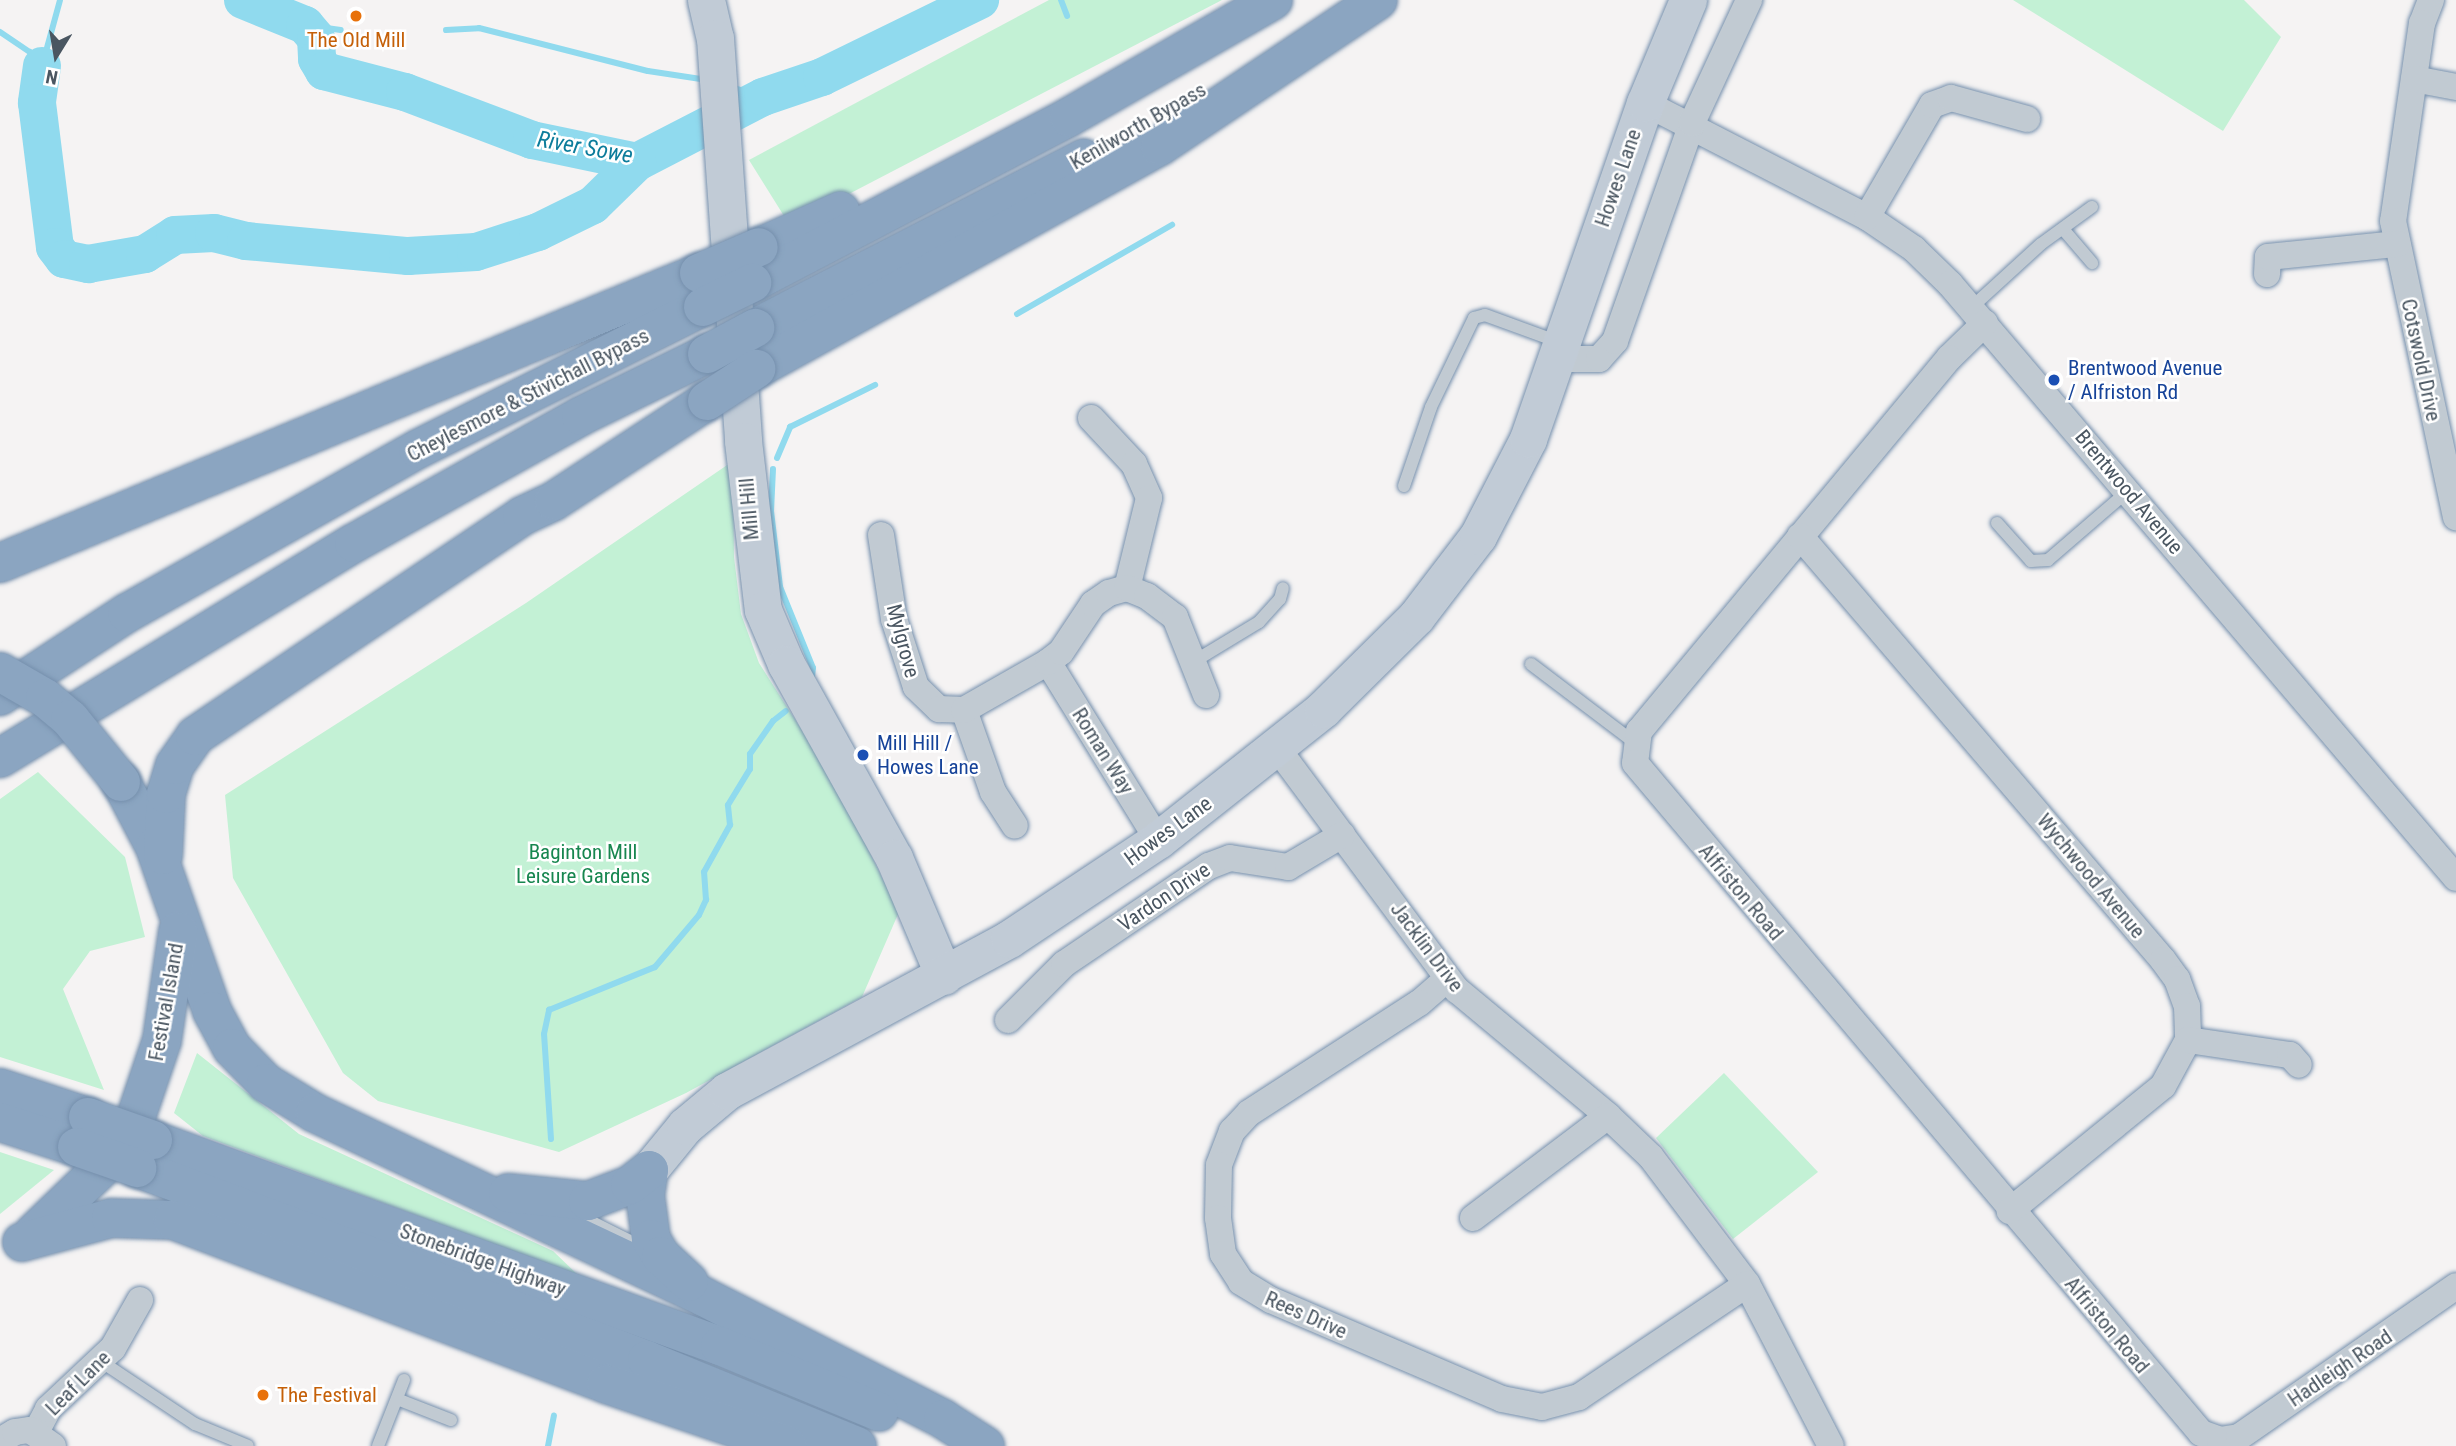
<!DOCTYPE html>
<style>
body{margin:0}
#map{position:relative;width:2456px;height:1446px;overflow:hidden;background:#f5f3f3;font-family:"Roboto Condensed",sans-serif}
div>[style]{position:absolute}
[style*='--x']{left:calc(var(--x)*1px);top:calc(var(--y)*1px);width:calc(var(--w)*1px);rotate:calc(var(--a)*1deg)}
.green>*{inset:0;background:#c3f1d5}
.stream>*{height:6px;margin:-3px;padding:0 3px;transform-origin:3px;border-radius:3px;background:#90daee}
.river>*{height:38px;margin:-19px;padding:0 19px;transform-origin:19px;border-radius:19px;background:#90daee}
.roads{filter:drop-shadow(0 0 2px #7690ad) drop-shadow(0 0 2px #7690ad)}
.lane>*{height:12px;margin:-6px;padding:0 6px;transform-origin:6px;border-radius:6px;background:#c1cad2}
.street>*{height:26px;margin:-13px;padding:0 13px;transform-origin:13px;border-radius:13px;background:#c1cad2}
.secondary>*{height:37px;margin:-18.5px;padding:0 18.5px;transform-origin:18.5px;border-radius:18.5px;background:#c1cbd6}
.highway>*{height:38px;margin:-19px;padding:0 19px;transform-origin:19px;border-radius:19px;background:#8ba5c1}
.bridges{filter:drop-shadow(0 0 2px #7690ad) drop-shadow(0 0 2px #7690ad)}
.highway-bridge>*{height:38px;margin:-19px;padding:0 19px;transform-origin:19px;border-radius:19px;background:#8ba5c1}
.dots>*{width:19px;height:19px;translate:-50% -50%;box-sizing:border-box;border:4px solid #fff;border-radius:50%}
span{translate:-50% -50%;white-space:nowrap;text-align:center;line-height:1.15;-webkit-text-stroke:5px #fff;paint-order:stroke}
.food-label{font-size:21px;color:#c56008}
.left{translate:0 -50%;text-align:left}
.street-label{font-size:21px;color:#4a5661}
.transit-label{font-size:21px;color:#164399}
.park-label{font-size:21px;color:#17864f}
.water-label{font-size:23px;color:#0c7c9b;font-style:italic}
.north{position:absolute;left:21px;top:21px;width:70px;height:70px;-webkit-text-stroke:5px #fff;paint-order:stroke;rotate:191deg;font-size:19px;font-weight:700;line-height:28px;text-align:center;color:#4a5661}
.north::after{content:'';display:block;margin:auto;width:24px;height:32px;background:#4a5661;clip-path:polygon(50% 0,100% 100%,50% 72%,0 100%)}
</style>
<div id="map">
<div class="green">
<i style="clip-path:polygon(1049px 0,1222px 0,845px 196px,784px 216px,749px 160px)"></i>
<i style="clip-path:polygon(2013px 0,2244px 0,2281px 37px,2223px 131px)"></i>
<i style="clip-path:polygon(733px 461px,734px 557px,741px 614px,759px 663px,835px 782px,899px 912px,862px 997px,686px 1093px,559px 1152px,378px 1101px,343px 1073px,233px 878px,225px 795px,526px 603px)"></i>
<i style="clip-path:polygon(38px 772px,125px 857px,145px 937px,90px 951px,63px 989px,104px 1090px,0 1057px,0 799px)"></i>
<i style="clip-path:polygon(197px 1053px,299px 1134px,553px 1251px,579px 1276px,203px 1136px,174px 1113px)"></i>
<i style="clip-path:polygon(1724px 1073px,1818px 1172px,1733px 1239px,1656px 1138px)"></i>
<i style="clip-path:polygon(0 1152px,54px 1170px,0 1214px)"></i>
</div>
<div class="stream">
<i style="--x:1061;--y:0;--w:17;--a:69"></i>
<i style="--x:305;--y:25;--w:36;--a:8"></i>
<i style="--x:446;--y:30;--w:33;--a:-3"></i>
<i style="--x:479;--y:28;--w:174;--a:14.3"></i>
<i style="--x:648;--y:71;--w:60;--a:8.7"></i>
<i style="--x:0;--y:32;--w:36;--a:34"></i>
<i style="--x:30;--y:52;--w:18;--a:49"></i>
<i style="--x:42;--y:66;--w:68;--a:-74.7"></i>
<i style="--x:731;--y:87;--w:34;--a:17"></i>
<i style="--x:1017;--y:314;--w:179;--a:-29.9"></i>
<i style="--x:777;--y:458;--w:34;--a:-67"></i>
<i style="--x:790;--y:427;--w:95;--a:-26.3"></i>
<i style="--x:773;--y:469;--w:42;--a:92.7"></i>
<i style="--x:771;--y:511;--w:77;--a:83.2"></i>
<i style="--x:780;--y:587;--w:87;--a:67.8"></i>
<i style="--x:813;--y:668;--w:16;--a:97"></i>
<i style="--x:551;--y:1139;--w:105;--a:-93.8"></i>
<i style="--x:544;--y:1034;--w:25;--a:-78"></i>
<i style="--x:549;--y:1010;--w:114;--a:-22.1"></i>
<i style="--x:655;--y:967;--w:68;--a:-49.8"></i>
<i style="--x:699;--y:915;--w:17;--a:-65"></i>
<i style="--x:706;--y:900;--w:28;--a:-94"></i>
<i style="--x:704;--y:872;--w:54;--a:-61"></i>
<i style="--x:730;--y:825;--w:20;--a:-96"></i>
<i style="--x:728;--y:805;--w:42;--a:-58.6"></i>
<i style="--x:750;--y:769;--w:15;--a:-90"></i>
<i style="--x:750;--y:754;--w:40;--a:-55.1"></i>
<i style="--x:773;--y:721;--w:16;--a:-38"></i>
<i style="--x:548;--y:1446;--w:31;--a:-79"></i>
</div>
<div class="river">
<i style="--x:243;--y:0;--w:67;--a:22"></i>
<i style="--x:305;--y:25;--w:17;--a:50"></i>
<i style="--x:316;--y:38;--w:21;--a:87"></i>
<i style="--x:317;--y:59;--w:14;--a:60"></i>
<i style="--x:324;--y:71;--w:84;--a:14.5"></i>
<i style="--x:405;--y:92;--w:136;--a:20.7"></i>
<i style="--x:532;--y:140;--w:107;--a:11.8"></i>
<i style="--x:637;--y:162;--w:142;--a:-27.3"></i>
<i style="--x:763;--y:97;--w:62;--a:-18.7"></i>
<i style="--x:822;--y:77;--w:176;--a:-26"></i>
<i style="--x:42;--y:66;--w:37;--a:98"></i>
<i style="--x:37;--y:103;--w:145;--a:82.9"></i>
<i style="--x:55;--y:247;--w:15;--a:53"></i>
<i style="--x:64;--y:259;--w:25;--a:12"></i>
<i style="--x:88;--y:264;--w:58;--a:-10"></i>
<i style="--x:145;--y:254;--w:36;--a:-32"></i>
<i style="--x:175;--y:235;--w:39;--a:-3"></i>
<i style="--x:214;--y:233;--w:33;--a:14"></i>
<i style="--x:246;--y:241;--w:163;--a:5.3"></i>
<i style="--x:408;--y:256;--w:68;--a:-3.4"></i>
<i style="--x:476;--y:252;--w:65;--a:-17.9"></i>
<i style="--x:538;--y:232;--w:61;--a:-26.1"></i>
<i style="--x:593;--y:205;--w:62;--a:-44.3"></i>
</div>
<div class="roads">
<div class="lane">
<i style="--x:2063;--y:229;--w:45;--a:49.5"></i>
<i style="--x:1972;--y:307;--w:93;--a:-42.4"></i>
<i style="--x:2041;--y:244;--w:63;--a:-36"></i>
<i style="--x:1404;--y:486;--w:83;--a:-71.1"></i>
<i style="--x:1431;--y:407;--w:99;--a:-64.2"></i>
<i style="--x:1474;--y:318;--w:11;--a:-15"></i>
<i style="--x:1485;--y:315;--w:79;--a:20"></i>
<i style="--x:1997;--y:523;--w:51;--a:48.2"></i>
<i style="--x:2031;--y:561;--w:17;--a:-3"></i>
<i style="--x:2048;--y:560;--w:106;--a:-40.8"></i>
<i style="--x:1193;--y:662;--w:77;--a:-31.2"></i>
<i style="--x:1259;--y:622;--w:31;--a:-48"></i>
<i style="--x:1280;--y:599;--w:11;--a:-75"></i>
<i style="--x:1531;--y:664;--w:131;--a:37.2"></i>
<i style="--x:574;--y:1213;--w:63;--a:26.6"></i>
<i style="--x:102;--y:1362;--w:112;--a:33.7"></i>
<i style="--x:195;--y:1424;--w:57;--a:22.5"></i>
<i style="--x:397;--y:1399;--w:58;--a:21.3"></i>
<i style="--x:378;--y:1446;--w:71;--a:-68.5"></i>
</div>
<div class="street">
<i style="--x:2431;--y:0;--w:25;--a:111"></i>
<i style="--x:2422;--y:23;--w:200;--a:98.3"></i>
<i style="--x:2393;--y:221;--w:303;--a:78"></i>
<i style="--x:2414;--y:79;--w:43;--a:10.8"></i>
<i style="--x:1645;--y:103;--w:250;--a:27.2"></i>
<i style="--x:1867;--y:217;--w:57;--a:34.2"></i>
<i style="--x:1914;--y:249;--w:50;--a:44.2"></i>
<i style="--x:1950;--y:284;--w:780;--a:49.57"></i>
<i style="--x:1867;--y:217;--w:129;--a:-59.9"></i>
<i style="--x:1932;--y:105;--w:20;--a:-20"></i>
<i style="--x:1951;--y:98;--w:79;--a:15.4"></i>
<i style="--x:2267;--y:274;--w:17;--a:-87"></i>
<i style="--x:2268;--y:257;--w:130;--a:-5.8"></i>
<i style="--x:1985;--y:323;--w:50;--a:135.8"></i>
<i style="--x:1949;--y:358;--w:485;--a:129.7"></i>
<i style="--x:1639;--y:731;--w:32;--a:97"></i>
<i style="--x:1635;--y:763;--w:877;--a:49.81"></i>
<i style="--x:2201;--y:1433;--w:20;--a:20"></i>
<i style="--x:2220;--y:1440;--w:19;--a:-9"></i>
<i style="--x:2239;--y:1437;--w:264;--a:-34.8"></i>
<i style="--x:1559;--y:359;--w:40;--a:0"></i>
<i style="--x:1599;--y:359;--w:24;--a:-48"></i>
<i style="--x:1615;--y:341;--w:231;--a:-70.5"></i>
<i style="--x:1692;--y:123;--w:136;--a:-65.1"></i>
<i style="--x:1091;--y:418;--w:63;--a:46.9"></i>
<i style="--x:1134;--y:464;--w:37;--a:66"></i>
<i style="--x:1149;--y:498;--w:93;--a:103.7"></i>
<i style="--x:881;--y:535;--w:85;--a:81.2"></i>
<i style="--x:894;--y:619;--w:71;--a:72.1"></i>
<i style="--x:916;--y:687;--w:32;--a:44"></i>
<i style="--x:939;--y:709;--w:25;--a:2"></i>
<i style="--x:964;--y:710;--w:87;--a:70.5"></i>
<i style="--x:993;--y:792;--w:40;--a:57.1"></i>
<i style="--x:1800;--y:536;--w:558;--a:49.43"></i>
<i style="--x:2163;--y:960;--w:24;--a:54"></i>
<i style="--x:2177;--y:979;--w:29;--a:70"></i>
<i style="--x:2187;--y:1006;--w:34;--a:88"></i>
<i style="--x:2188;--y:1040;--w:52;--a:118.5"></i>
<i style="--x:2163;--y:1086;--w:198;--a:140.8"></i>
<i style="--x:1048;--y:662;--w:209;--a:58.3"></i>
<i style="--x:964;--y:710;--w:97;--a:-29.7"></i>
<i style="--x:1048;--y:662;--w:16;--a:-38"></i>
<i style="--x:1061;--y:652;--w:58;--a:-56.3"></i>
<i style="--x:1093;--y:604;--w:19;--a:-35"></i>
<i style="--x:1109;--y:593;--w:19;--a:-16"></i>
<i style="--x:1127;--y:588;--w:22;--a:22"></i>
<i style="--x:1147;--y:596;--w:35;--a:37"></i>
<i style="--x:1175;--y:617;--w:84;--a:68.3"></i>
<i style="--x:1277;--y:748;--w:302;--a:53.4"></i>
<i style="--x:1457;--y:990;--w:197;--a:39.8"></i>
<i style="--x:1608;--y:1116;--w:59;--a:43.6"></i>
<i style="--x:1651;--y:1157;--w:159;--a:52.9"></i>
<i style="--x:1747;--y:1284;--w:182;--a:62.6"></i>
<i style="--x:1447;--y:979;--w:37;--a:139"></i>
<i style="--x:1419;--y:1003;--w:202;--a:147.1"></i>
<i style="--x:1249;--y:1113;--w:25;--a:133"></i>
<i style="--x:1232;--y:1131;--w:36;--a:111"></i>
<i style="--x:1219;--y:1165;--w:53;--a:91.1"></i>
<i style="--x:1218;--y:1218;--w:36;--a:82"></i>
<i style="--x:1223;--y:1254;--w:33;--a:57"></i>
<i style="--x:1241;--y:1282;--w:35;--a:31"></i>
<i style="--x:1271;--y:1300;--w:251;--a:23.2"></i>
<i style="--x:1502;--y:1399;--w:41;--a:11.3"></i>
<i style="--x:1542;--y:1407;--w:38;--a:-15"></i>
<i style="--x:1579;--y:1397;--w:202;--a:-33.9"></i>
<i style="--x:1008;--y:1020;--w:79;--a:-45"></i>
<i style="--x:1064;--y:964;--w:175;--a:-34.1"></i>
<i style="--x:1209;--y:866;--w:22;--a:-21"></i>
<i style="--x:1230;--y:858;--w:59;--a:8.8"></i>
<i style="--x:1288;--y:867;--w:63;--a:-30.7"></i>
<i style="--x:2188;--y:1040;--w:103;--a:8.4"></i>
<i style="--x:2290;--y:1055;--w:13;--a:48"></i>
<i style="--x:1473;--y:1218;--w:169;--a:-37.1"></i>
<i style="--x:36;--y:1432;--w:26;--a:-62"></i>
<i style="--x:48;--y:1409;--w:89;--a:-43.2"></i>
<i style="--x:113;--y:1348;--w:55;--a:-60.6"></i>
<i style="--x:0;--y:1441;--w:17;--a:-31"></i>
<i style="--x:15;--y:1432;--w:15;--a:-8"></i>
<i style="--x:30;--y:1430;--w:28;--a:35"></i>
</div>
<div class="secondary">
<i style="--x:706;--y:0;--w:39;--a:77"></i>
<i style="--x:715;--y:38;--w:404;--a:86"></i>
<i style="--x:743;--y:441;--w:170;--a:83.3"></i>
<i style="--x:763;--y:610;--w:59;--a:66.9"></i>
<i style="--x:786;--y:664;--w:222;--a:60.9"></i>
<i style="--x:894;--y:858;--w:128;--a:67"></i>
<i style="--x:649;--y:1170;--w:57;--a:-50.7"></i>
<i style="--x:685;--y:1126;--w:55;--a:-39.8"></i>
<i style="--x:727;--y:1091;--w:320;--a:-28.3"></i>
<i style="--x:1009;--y:939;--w:179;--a:-33.6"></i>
<i style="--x:1158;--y:840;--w:211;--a:-38.4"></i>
<i style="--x:1323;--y:709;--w:131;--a:-44.7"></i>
<i style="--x:1416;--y:617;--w:102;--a:-52.6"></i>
<i style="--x:1478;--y:536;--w:109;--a:-62.7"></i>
<i style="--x:1528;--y:439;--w:356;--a:-70.8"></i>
<i style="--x:1645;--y:103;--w:112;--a:-67.3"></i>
</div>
<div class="highway">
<i style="--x:759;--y:247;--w:89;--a:-24"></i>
<i style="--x:752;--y:283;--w:358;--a:-27.6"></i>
<i style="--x:1069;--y:117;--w:235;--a:-29.8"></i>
<i style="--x:755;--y:328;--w:370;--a:-27.3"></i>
<i style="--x:756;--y:369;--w:461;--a:-28.9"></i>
<i style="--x:1160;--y:146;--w:262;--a:-33.8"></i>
<i style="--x:0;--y:563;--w:757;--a:-22.53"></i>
<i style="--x:0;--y:696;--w:152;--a:-33.2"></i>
<i style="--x:127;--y:613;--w:334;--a:-29.4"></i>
<i style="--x:418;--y:449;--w:318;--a:-26.5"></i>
<i style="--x:0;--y:758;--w:414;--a:-31.3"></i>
<i style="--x:354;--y:543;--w:260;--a:-29.2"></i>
<i style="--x:581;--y:416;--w:140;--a:-26.2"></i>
<i style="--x:121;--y:782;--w:73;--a:62.4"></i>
<i style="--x:155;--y:847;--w:174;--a:70.8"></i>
<i style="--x:212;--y:1011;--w:42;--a:61.6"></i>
<i style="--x:232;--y:1048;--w:49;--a:45.8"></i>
<i style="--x:266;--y:1083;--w:57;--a:31.5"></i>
<i style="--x:315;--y:1113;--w:428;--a:25.3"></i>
<i style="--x:702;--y:1296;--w:271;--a:27"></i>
<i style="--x:943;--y:1419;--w:50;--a:32.7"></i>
<i style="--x:163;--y:855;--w:61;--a:-87.2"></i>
<i style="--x:166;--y:794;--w:30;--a:-73"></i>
<i style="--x:175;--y:765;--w:35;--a:-55"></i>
<i style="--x:195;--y:736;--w:394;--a:-33.9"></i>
<i style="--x:522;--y:516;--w:35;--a:-25"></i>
<i style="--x:554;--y:501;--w:183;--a:-33.2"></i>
<i style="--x:0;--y:1088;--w:93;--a:18.2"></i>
<i style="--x:0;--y:1122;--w:81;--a:18"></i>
<i style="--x:153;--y:1140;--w:603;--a:19.97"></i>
<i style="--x:720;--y:1346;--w:172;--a:22.5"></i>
<i style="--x:137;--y:1168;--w:545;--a:20.63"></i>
<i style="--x:647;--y:1360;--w:227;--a:22.3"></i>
<i style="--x:649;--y:1170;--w:25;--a:99"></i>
<i style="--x:645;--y:1195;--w:44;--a:82.2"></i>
<i style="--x:651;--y:1239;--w:20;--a:60"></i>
<i style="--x:661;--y:1256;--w:38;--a:43"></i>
<i style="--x:508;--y:1193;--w:80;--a:5.7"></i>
<i style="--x:588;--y:1201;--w:45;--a:-20.9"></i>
<i style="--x:630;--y:1185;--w:24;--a:-38"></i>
<i style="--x:33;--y:1234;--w:107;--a:-43.9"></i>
<i style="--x:110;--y:1160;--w:53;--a:-59.6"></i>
<i style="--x:137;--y:1114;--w:78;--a:-71.3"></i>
<i style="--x:162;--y:1040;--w:110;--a:-81.6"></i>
<i style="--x:22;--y:1242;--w:92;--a:-15.1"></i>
<i style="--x:111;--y:1218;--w:62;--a:1.8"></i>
<i style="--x:173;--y:1220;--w:463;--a:20.7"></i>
<i style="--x:606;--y:1384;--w:192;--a:18.8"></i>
</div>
</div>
<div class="bridges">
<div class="highway-bridge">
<i style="--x:699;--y:273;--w:65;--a:-23.4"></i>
<i style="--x:703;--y:307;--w:55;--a:-26.1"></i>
<i style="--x:707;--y:354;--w:55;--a:-28.4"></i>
<i style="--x:707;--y:401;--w:59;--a:-33.1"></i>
<i style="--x:0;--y:672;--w:52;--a:30"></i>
<i style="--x:45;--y:698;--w:33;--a:40"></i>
<i style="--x:70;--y:719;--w:81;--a:51"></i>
<i style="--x:88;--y:1117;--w:69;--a:19.5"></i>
<i style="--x:77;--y:1147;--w:64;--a:19.3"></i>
</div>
</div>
<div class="dots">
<i style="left:356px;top:16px;background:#e8710a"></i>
<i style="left:2054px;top:380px;background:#1a4fb4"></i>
<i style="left:863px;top:755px;background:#1a4fb4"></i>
<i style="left:263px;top:1395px;background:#e8710a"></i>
</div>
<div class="food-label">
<span style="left:356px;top:40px">The Old Mill</span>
<span class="left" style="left:277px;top:1395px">The Festival</span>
</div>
<div class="street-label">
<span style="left:1138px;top:126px;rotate:-30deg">Kenilworth Bypass</span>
<span style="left:1618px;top:178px;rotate:-71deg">Howes Lane</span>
<span style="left:2421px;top:360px;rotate:78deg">Cotswold Drive</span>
<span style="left:528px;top:395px;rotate:-27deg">Cheylesmore &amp; Stivichall Bypass</span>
<span style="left:2129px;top:492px;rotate:50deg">Brentwood Avenue</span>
<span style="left:749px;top:509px;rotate:-95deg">Mill Hill</span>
<span style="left:903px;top:641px;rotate:75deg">Mylgrove</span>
<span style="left:1103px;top:751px;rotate:58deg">Roman Way</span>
<span style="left:1168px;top:831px;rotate:-36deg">Howes Lane</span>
<span style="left:2091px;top:876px;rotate:50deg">Wychwood Avenue</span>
<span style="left:1741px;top:892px;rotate:50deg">Alfriston Road</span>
<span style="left:1164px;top:897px;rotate:-34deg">Vardon Drive</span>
<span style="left:1427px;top:947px;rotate:53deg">Jacklin Drive</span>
<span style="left:166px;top:1002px;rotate:-80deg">Festival Island</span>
<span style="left:483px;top:1260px;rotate:20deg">Stonebridge Highway</span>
<span style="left:1306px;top:1315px;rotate:24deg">Rees Drive</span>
<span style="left:2107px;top:1325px;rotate:50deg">Alfriston Road</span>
<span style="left:2340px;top:1368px;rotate:-34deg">Hadleigh Road</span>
<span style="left:78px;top:1383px;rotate:-45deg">Leaf Lane</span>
</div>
<div class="transit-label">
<span class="left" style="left:2068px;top:380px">Brentwood Avenue<br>/ Alfriston Rd</span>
<span class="left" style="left:877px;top:755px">Mill Hill /<br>Howes Lane</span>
</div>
<div class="park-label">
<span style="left:583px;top:864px">Baginton Mill<br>Leisure Gardens</span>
</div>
<div class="water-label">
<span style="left:585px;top:148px;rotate:10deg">River Sowe</span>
</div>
<div class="north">N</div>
</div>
